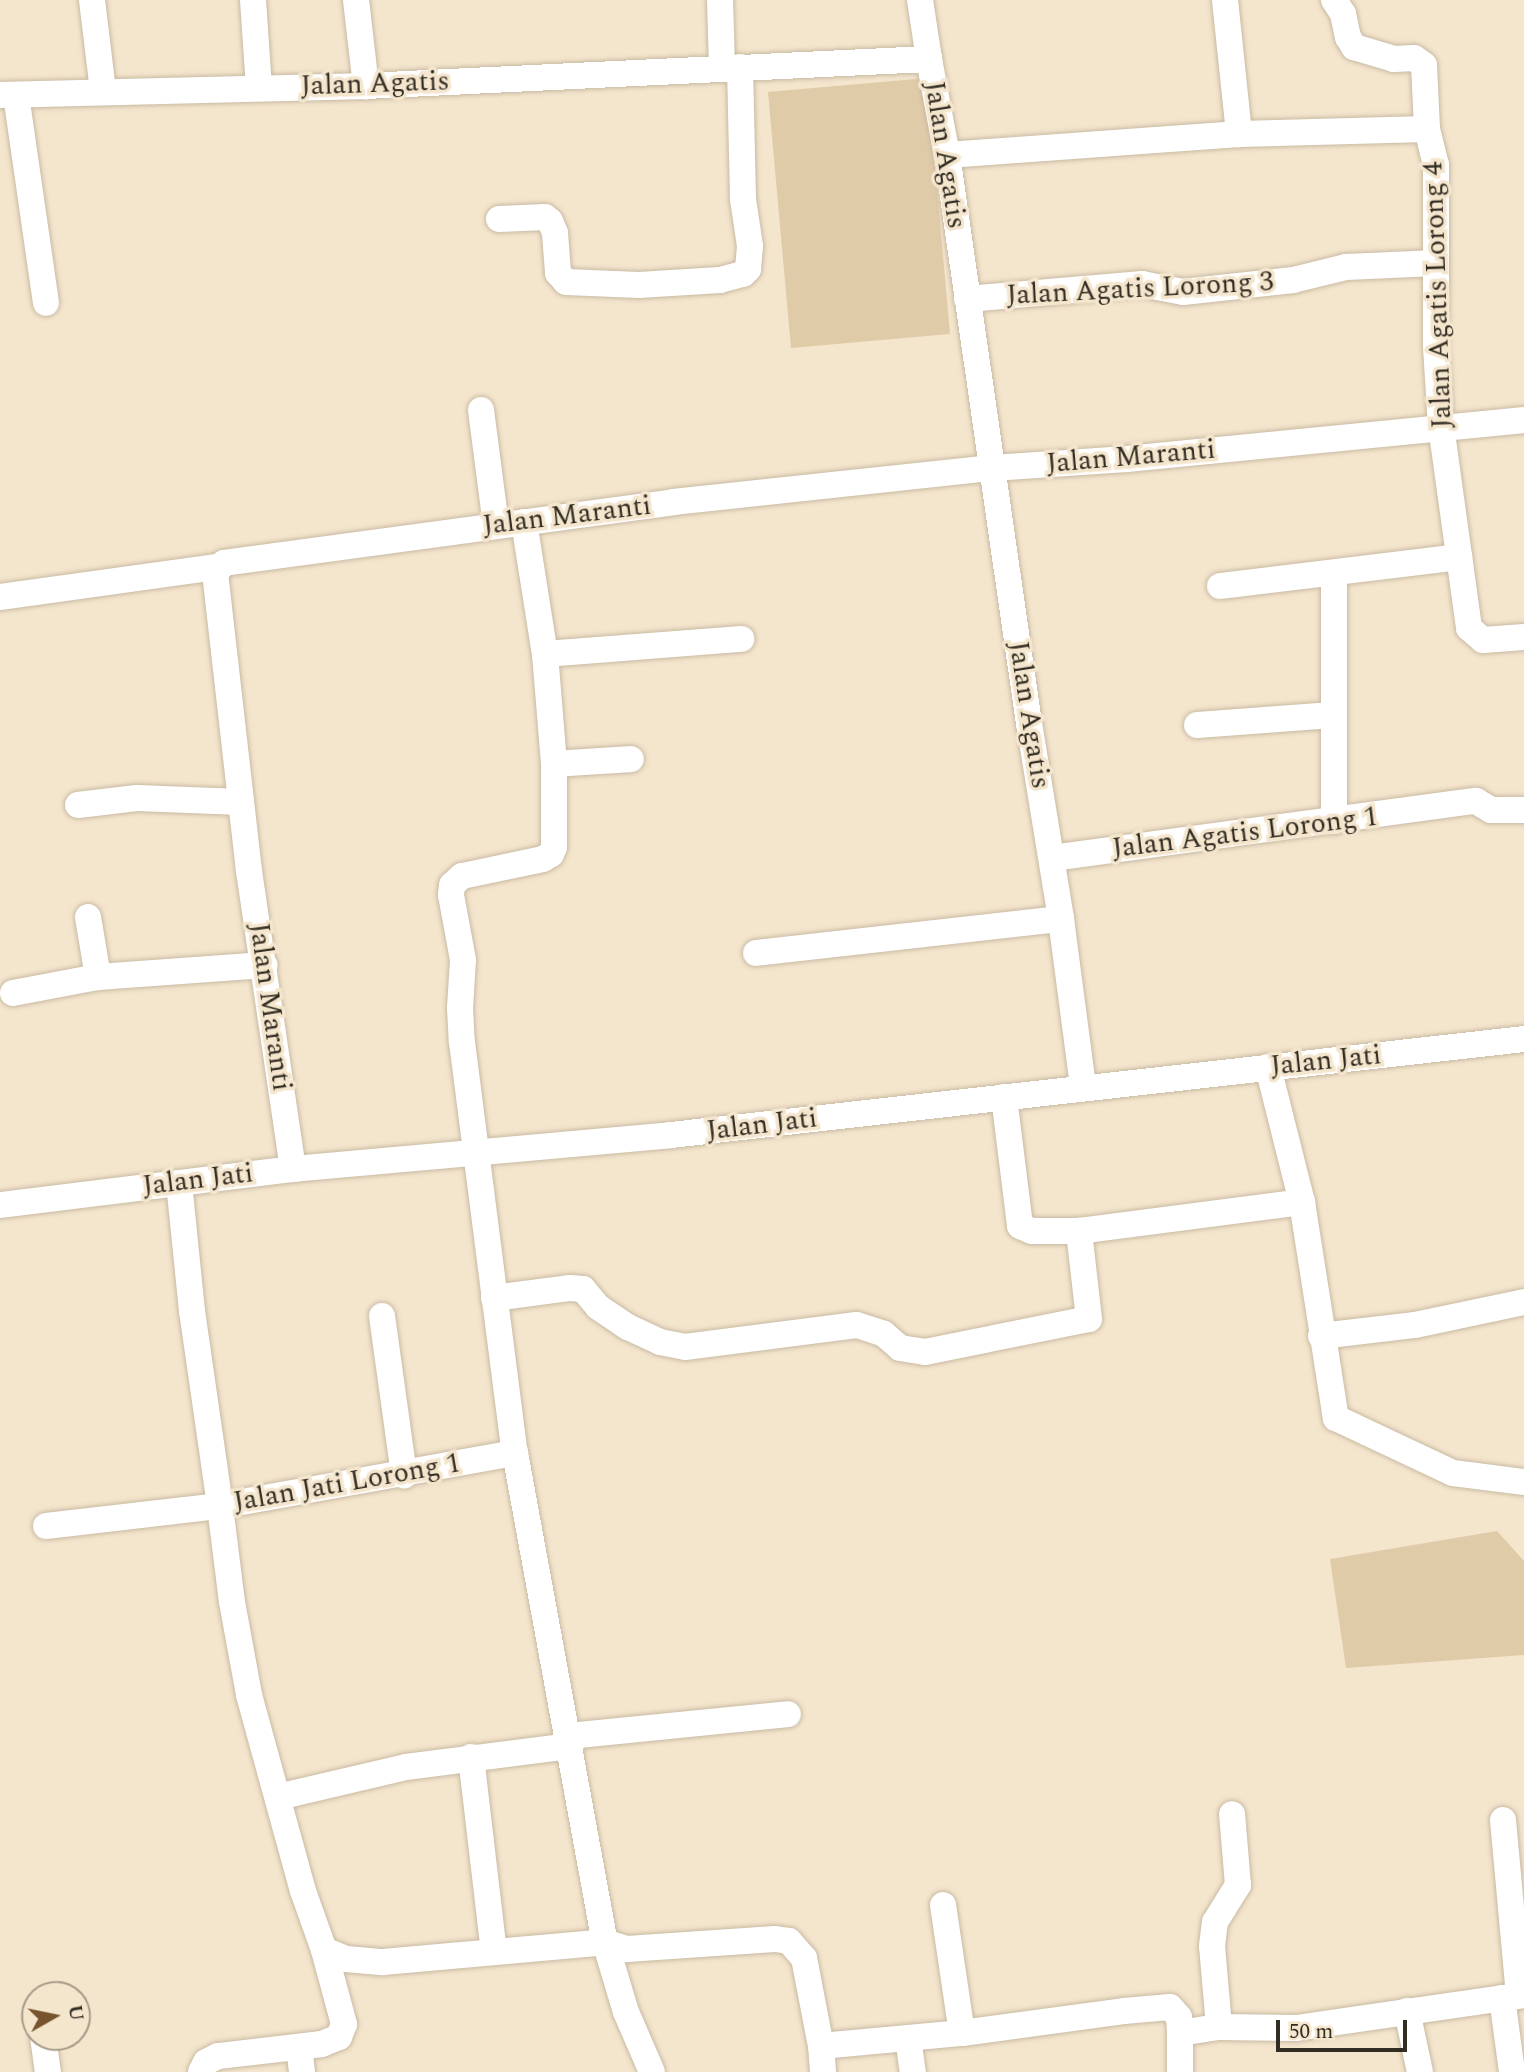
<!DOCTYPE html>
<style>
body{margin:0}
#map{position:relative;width:1524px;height:2072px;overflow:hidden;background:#f4e5cd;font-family:Spectral,serif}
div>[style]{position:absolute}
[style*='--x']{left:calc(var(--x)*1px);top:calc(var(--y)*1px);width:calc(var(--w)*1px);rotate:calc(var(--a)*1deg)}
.green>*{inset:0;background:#e0cba9}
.roads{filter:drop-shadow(0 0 2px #c9baa3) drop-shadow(0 0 2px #c9baa3)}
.minor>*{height:26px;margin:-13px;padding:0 13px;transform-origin:13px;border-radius:13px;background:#fff}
span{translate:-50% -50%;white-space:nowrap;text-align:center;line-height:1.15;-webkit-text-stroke:7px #f4e5cd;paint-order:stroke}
.street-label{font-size:28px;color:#322d23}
.north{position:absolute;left:21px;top:1981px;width:70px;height:70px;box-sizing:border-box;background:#f4e5cd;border:2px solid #a69b89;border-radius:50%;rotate:81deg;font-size:19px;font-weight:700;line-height:28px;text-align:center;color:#322d23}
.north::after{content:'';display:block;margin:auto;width:24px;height:32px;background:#78542e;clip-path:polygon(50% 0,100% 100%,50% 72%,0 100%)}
.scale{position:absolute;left:1276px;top:2020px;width:131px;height:32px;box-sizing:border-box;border:4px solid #322d23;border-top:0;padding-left:9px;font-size:21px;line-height:24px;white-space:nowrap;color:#322d23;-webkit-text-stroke:5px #f4e5cd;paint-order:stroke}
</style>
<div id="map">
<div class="green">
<i style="clip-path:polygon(927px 78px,950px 334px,791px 348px,768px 92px)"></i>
<i style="clip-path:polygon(1497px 1531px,1524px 1561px,1524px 1655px,1346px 1668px,1330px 1559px)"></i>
</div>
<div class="roads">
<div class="minor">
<i style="--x:92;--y:0;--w:92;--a:83.1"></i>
<i style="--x:253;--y:0;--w:88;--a:86.1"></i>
<i style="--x:356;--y:0;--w:87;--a:83.4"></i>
<i style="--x:720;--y:0;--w:67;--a:88.3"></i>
<i style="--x:920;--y:0;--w:60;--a:81.3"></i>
<i style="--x:1225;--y:0;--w:135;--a:84"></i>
<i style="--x:1334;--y:0;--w:17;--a:57"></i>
<i style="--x:1343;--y:14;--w:24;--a:78"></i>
<i style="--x:1348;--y:37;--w:12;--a:59"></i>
<i style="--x:1354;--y:47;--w:42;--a:16.7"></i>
<i style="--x:1394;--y:59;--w:20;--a:-3"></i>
<i style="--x:1414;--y:58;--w:12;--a:35"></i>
<i style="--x:1424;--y:65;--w:64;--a:87.3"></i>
<i style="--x:0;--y:95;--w:366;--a:-1.4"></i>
<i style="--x:366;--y:86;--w:564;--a:-2.75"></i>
<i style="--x:929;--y:59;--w:98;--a:79.4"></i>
<i style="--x:947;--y:155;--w:574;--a:81.79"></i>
<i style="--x:1029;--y:723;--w:199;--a:80.7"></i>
<i style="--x:1061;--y:919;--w:169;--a:82.5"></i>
<i style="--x:16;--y:95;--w:210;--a:81.8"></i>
<i style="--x:947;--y:155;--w:293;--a:-4.1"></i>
<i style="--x:1239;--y:134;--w:188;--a:-1.5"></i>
<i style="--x:1427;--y:129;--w:37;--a:76"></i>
<i style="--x:1436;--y:165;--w:182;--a:90"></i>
<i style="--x:1436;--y:347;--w:79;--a:86.4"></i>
<i style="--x:1441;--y:426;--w:204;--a:82.1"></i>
<i style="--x:1469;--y:628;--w:18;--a:41"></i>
<i style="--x:1483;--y:640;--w:41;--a:-4.2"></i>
<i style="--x:499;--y:219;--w:46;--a:-2.5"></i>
<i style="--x:545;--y:217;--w:6;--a:39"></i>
<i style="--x:550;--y:221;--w:13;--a:67"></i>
<i style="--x:555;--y:233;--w:40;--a:85.7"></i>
<i style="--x:558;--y:273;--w:12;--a:48"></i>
<i style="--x:566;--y:282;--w:73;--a:2.4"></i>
<i style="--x:639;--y:285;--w:81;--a:-3.5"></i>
<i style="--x:720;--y:280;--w:24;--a:-15"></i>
<i style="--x:743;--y:274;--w:7;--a:-45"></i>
<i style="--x:748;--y:269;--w:23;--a:-85"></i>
<i style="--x:750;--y:246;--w:48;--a:-98.5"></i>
<i style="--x:743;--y:199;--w:132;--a:-91.3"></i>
<i style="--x:967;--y:299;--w:176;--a:-4.9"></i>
<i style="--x:1142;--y:284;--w:42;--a:11"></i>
<i style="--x:1183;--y:292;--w:111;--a:-6.2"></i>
<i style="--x:1293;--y:280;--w:55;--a:-13.8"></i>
<i style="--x:1346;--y:267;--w:90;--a:-2.5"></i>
<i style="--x:481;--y:410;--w:116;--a:82.6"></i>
<i style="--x:524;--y:522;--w:134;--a:81"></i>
<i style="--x:545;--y:654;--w:110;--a:85.3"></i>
<i style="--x:554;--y:764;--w:83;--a:90"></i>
<i style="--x:554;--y:847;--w:8;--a:113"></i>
<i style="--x:551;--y:854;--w:9;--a:148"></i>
<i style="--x:543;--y:859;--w:83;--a:168.1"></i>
<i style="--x:462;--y:876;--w:13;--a:138"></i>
<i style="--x:452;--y:885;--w:10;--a:96"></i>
<i style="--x:451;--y:895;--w:66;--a:79.5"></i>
<i style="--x:463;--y:960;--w:48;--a:93.6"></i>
<i style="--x:460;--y:1008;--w:34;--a:87"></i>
<i style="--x:462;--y:1042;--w:414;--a:82.7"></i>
<i style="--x:515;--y:1453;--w:497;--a:79.6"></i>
<i style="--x:605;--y:1942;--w:73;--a:73.3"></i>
<i style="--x:626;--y:2012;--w:65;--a:66.6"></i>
<i style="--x:1220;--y:586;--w:241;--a:-6.9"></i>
<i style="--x:0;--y:597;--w:219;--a:-7.9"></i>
<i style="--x:545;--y:654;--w:197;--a:-4.4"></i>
<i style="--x:1197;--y:725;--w:136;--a:-4.2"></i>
<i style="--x:554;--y:764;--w:77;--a:-3.7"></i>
<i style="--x:78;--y:805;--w:59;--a:-6.8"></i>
<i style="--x:137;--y:798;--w:104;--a:2.2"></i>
<i style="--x:1334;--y:821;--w:248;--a:-90"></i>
<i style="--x:1052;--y:858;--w:428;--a:-7.7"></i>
<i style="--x:1476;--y:801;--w:17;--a:31"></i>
<i style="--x:1491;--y:810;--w:33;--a:0"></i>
<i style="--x:88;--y:917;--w:61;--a:80.5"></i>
<i style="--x:756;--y:953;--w:307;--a:-6.4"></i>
<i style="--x:13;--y:993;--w:86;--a:-10.7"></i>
<i style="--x:98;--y:977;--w:167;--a:-4.1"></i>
<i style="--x:1268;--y:1067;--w:139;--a:75.9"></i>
<i style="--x:1302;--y:1202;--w:219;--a:81.1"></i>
<i style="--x:1336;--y:1418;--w:129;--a:25.2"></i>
<i style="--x:1453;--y:1473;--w:72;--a:7.2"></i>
<i style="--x:1004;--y:1097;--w:130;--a:82.9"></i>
<i style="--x:1020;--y:1226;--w:13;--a:23"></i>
<i style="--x:1032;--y:1231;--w:47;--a:0"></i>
<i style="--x:293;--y:1169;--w:301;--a:-98.4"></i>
<i style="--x:249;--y:871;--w:300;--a:-96.5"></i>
<i style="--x:215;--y:573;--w:13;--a:-48"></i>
<i style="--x:224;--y:563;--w:453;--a:-7.7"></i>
<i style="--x:673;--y:502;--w:321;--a:-6.1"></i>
<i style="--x:992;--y:468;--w:135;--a:-3.8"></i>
<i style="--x:1127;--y:459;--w:399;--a:-5.6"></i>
<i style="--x:179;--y:1183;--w:129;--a:84.2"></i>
<i style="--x:192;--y:1311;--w:197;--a:81.8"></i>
<i style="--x:220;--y:1506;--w:300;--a:-10.2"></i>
<i style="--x:0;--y:1205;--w:295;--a:-7"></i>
<i style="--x:293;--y:1169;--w:380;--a:-5.1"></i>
<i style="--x:671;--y:1135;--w:858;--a:-6.42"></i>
<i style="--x:494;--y:1298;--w:77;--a:-7.5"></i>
<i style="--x:570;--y:1288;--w:13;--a:4"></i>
<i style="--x:583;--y:1289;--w:23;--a:50"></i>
<i style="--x:598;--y:1307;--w:36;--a:34"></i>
<i style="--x:628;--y:1327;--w:35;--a:25"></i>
<i style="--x:660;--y:1342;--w:25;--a:11"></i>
<i style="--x:685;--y:1347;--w:173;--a:-7.3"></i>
<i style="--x:857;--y:1325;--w:28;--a:18"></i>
<i style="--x:884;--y:1334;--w:21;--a:41"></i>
<i style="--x:900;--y:1348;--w:25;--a:9"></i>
<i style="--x:925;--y:1352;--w:167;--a:-11.4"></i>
<i style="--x:1089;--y:1319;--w:89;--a:-96.5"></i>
<i style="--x:1079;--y:1231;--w:225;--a:-7.4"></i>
<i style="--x:382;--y:1316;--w:161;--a:82.1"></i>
<i style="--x:1321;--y:1336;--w:95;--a:-6.7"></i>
<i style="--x:1415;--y:1325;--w:111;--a:-11.9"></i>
<i style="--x:46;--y:1526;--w:175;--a:-6.6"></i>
<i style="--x:220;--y:1506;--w:97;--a:82.9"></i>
<i style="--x:232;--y:1602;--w:95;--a:79.6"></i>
<i style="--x:249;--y:1695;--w:203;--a:74.6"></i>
<i style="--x:303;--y:1891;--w:63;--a:70.4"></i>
<i style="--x:324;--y:1950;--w:77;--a:74.9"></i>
<i style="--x:344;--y:2024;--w:14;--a:111"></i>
<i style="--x:339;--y:2037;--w:18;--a:158"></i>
<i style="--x:322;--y:2044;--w:105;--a:173.4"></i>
<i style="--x:218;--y:2056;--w:13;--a:153"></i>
<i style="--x:206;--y:2062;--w:11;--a:117"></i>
<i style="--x:569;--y:1736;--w:220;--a:-5.7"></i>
<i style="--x:471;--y:1757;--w:196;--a:83.3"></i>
<i style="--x:278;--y:1797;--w:131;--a:-13.2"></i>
<i style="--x:406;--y:1767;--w:166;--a:-7.3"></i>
<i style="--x:1503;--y:1820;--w:176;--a:84.8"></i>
<i style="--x:943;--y:1905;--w:129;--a:81.6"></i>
<i style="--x:324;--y:1950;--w:24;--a:22"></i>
<i style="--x:346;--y:1959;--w:37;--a:5"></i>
<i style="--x:383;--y:1962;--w:223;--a:-5.1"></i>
<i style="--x:605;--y:1942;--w:23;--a:18"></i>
<i style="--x:627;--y:1949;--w:148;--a:-3.9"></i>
<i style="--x:775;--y:1939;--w:14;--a:8"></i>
<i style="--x:789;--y:1941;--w:23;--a:49"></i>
<i style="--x:804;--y:1958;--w:90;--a:79.1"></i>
<i style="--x:1502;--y:1998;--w:75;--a:82.3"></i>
<i style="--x:1407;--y:2011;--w:62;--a:78"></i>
<i style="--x:1219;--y:2027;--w:81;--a:-94.9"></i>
<i style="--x:1212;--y:1946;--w:24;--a:-83"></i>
<i style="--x:1215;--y:1922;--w:44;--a:-58.1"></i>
<i style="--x:1238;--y:1885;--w:71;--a:-94.8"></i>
<i style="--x:1180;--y:2033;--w:39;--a:90"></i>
<i style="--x:43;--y:2037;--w:35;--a:82"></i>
<i style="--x:908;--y:2038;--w:34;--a:82"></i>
<i style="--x:299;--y:2047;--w:25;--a:83"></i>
<i style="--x:823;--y:2072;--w:26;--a:-94"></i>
<i style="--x:821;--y:2046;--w:142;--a:-5.3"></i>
<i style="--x:962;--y:2033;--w:163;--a:-7.7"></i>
<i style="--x:1124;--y:2011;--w:46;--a:-5"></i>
<i style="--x:1170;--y:2007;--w:13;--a:48"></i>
<i style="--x:1179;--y:2017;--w:16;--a:86"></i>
<i style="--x:1180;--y:2033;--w:39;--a:-9"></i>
<i style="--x:1219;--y:2027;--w:77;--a:0.7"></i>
<i style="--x:1296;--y:2028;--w:230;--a:-8.2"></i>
</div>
</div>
<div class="street-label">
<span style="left:375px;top:84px;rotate:-2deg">Jalan Agatis</span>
<span style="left:945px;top:155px;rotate:81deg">Jalan Agatis</span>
<span style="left:1140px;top:289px;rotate:-3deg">Jalan Agatis Lorong 3</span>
<span style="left:1438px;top:295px;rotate:-92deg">Jalan Agatis Lorong 4</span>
<span style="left:1131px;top:457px;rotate:-5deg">Jalan Maranti</span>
<span style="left:567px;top:516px;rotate:-7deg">Jalan Maranti</span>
<span style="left:1029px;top:715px;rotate:81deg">Jalan Agatis</span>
<span style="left:1245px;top:833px;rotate:-7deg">Jalan Agatis Lorong 1</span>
<span style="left:270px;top:1007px;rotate:82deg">Jalan Maranti</span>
<span style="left:1326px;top:1061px;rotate:-6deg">Jalan Jati</span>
<span style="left:762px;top:1125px;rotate:-7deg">Jalan Jati</span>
<span style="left:198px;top:1180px;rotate:-7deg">Jalan Jati</span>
<span style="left:347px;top:1483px;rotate:-10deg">Jalan Jati Lorong 1</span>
</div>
<div class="north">U</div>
<div class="scale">50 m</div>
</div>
